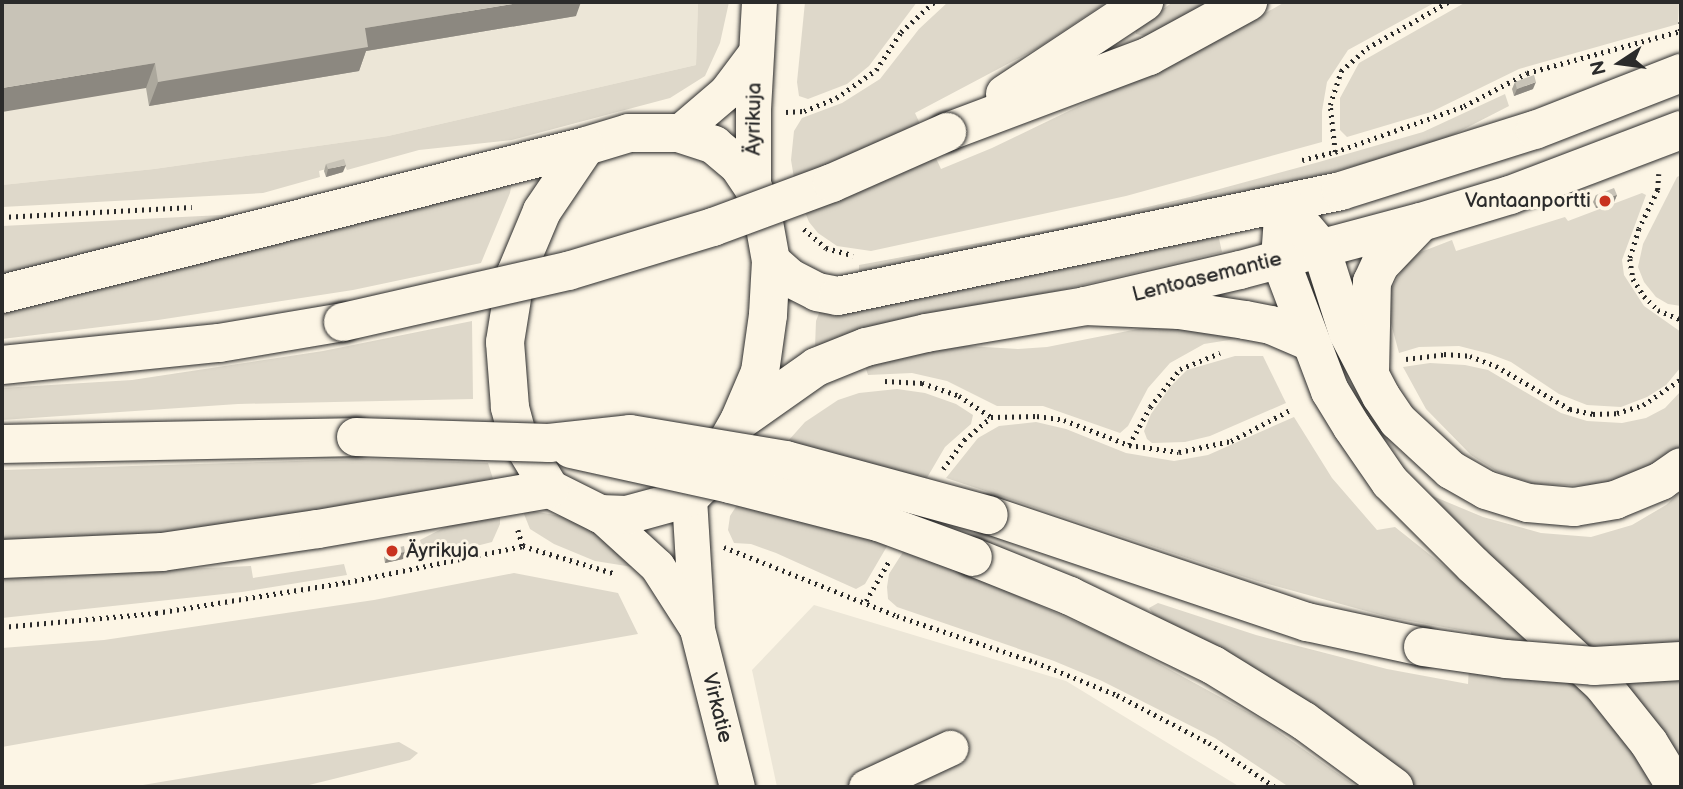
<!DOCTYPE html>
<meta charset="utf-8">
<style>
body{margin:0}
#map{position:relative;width:1683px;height:789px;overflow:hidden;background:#fcf5e5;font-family:"Balsamiq Sans",sans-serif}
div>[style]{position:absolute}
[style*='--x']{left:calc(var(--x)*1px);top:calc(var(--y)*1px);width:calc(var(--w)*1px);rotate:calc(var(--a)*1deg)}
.built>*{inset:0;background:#ece6d7}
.green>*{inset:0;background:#ded8ca}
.path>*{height:4.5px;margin-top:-2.25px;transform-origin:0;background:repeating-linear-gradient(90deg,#2b2b2b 0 2px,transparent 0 7px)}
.roads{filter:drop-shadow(0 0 2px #2b2b2b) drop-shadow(0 0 2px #2b2b2b)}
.minor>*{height:35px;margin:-17.5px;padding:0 17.5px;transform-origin:17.5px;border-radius:17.5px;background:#fcf5e5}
.major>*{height:38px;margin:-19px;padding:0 19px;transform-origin:19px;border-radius:19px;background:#fcf5e5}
.highway>*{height:38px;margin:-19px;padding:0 19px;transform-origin:19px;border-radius:19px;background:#fcf5e5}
.bridges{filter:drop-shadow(0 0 2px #2b2b2b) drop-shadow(0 0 2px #2b2b2b)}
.highway-bridge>*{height:38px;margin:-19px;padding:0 19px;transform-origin:19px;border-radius:19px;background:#fcf5e5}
.wall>*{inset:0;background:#aca89d}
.shaded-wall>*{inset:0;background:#8c8880}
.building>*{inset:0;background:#c8c3b7}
.dots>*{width:19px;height:19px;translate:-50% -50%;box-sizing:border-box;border:4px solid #fcf5e5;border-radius:50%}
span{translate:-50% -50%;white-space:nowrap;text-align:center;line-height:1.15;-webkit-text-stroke:6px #fcf5e5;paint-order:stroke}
.street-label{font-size:21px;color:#2b2b2b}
.poi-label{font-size:21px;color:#2b2b2b}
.right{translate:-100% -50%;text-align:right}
.left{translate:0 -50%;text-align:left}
.frame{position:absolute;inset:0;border:4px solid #2b2b2b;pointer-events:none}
.north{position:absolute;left:1585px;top:28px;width:70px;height:70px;-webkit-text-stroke:5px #fcf5e5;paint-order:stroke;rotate:257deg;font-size:19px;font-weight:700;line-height:28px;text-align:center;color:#2b2b2b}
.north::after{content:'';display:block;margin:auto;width:24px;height:32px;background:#2b2b2b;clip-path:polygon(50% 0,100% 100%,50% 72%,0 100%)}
</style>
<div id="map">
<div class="built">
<i style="clip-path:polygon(2px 2px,698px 2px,696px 65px,388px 136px,154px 169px,2px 185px)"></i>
<i style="clip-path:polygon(814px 605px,1066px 681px,1240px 787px,777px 787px,752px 670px)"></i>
</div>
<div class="green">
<i style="clip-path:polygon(698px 2px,729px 2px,720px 43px,705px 76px,670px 98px,512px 140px,419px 150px,347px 170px,344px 164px,319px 171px,320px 177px,263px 193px,2px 207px,2px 185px,154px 169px,388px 136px,696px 65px)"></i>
<i style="clip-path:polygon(805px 2px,917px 2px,869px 66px,847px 84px,808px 99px,799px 96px,797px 82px)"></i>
<i style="clip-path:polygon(948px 2px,1107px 2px,1038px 48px,915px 113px,941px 169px,992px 148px,1230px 33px,1285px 2px,1436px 2px,1348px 50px,1327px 82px,1322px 111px,1322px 142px,1126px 196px,871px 251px,837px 246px,818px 233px,809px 222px,796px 190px,791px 160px,794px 131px,802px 118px,842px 103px,880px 79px,919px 29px)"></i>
<i style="clip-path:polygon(1173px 2px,1211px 2px,1149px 37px,1136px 34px,1135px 29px)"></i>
<i style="clip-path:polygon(1466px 2px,1679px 2px,1678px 24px,1519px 69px,1431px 112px,1347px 137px,1340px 130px,1340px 98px,1359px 63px)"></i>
<i style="clip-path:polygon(1505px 94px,1509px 106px,1433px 145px,1156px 219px,859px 280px,859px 265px,1054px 229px,1190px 197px,1319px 162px,1423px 132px)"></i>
<i style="clip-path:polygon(1681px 175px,1681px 306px,1668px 304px,1656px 297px,1644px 282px,1638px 267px,1643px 244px,1677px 177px)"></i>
<i style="clip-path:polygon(513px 177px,510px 193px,481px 263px,353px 290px,158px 320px,2px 339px,2px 308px,149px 277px)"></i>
<i style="clip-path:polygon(1642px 193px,1646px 195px,1622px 260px,1624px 275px,1644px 306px,1681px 332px,1681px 367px,1666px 385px,1647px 397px,1621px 407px,1587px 405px,1559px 394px,1511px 362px,1490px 354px,1459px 346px,1419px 347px,1399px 353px,1389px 316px,1389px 293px,1406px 263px,1421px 252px,1452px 240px,1456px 251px,1565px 217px,1568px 221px)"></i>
<i style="clip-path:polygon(242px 214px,2px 275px,2px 226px)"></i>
<i style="clip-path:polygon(1218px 234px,1222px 252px,1066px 289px,938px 315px,815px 347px,816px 321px,822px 305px)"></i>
<i style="clip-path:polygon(472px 321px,473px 399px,238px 404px,2px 420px,2px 388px,132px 380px,323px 351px)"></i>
<i style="clip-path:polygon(1153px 326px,1248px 337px,1204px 344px,1170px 363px,1148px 388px,1128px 426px,1120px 433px,1043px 406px,997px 406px,947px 381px,912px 373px,868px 375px,863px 360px,933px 344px,1018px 349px,1047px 347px)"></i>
<i style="clip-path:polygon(1235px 356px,1263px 356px,1286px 403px,1210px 436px,1185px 442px,1152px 443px,1147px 439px,1144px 431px,1151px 414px,1171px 386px,1187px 370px)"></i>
<i style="clip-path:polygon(1430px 363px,1465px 365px,1488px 370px,1561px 413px,1587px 421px,1622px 423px,1646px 418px,1665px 408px,1681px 391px,1681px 449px,1636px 475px,1597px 486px,1534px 484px,1498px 472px,1471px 455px,1426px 409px,1403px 367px)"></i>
<i style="clip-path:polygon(897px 389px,925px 393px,956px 404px,973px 415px,971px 424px,945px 447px,865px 584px,856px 589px,776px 553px,751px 544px,734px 543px,728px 530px,730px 516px,753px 480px,805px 422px,838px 400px,859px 393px)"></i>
<i style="clip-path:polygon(1294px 417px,1332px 478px,1377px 530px,1395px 527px,1522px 628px,1612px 720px,1658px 787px,1413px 787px,1383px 758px,1155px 617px,1149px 608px,1158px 603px,1256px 635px,1387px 669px,1468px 684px,1471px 632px,1388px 617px,1257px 581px,946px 478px,978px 438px,999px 426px,1036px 422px,1066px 429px,1126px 453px,1174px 461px,1208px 455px)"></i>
<i style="clip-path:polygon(363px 459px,488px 463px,494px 482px,199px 536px,2px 545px,2px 470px)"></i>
<i style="clip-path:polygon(1681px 491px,1681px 767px,1423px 492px,1483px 517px,1541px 533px,1591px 537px,1632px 525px,1666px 505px)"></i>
<i style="clip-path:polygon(500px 509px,500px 524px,492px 542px,425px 559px,420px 540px,463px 518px)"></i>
<i style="clip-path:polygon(522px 509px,571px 518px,599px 532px,639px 568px,595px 561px,554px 544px,530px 529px)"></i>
<i style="clip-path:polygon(903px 552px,978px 578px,1114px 639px,1262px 720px,1357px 787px,1289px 787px,1215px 738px,1102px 681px,1054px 661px,897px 607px,888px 599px,887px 587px,889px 574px)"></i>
<i style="clip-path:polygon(344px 564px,347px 575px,242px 592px,2px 618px,2px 577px,251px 566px,253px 578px)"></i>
<i style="clip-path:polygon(514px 573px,618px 593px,638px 634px,2px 747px,2px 648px,104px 640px,374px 600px)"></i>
<i style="clip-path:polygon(399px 742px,418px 753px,410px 760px,301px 787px,131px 787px)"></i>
</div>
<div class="path">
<i style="--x:1680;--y:31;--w:11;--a:-85"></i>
<i style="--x:786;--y:112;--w:18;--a:-3"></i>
<i style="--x:804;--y:111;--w:35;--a:-22"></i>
<i style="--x:836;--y:98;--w:49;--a:-35"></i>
<i style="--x:876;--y:70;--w:45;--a:-56.7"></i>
<i style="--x:901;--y:32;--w:45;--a:-42.3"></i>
<i style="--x:1335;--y:152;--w:47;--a:-96.1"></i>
<i style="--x:1330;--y:105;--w:36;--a:-72"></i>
<i style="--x:1341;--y:71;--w:35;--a:-41"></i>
<i style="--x:1367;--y:48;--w:93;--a:-29.6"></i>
<i style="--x:1302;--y:160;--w:34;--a:-14"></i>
<i style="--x:1335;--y:152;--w:137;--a:-19.6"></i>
<i style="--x:1464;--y:106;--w:71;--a:-27.6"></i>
<i style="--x:1527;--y:73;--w:160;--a:-15.3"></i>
<i style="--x:1659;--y:174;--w:16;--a:94"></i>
<i style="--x:1658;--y:190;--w:43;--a:116"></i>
<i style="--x:1639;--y:229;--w:31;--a:107"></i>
<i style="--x:1630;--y:259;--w:20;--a:81"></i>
<i style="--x:1633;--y:279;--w:20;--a:57"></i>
<i style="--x:1644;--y:296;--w:20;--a:45"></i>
<i style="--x:1658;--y:310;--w:25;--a:23"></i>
<i style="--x:2;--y:217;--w:190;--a:-3"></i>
<i style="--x:804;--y:229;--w:29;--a:41"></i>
<i style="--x:826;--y:248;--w:28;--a:15"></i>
<i style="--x:1406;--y:359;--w:38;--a:-7"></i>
<i style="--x:1444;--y:354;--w:26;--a:4"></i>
<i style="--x:1470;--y:356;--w:28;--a:21"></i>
<i style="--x:1496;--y:366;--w:86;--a:30.2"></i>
<i style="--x:1570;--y:409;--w:24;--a:12"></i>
<i style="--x:1593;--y:414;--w:24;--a:-2"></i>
<i style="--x:1617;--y:413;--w:27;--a:-17"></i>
<i style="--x:1643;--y:405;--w:46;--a:-34.4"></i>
<i style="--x:885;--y:381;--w:37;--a:3"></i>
<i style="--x:922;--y:383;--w:39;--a:19"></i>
<i style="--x:959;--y:396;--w:38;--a:33"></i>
<i style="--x:1129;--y:445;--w:43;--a:-61.1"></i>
<i style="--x:1150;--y:407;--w:48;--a:-51.7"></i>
<i style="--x:1180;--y:369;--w:43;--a:-21.8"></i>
<i style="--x:943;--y:469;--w:36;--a:-54"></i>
<i style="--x:964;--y:440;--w:35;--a:-40"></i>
<i style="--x:991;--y:417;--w:46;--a:-1.2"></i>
<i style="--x:1037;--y:416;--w:27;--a:8"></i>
<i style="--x:1064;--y:420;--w:70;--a:21"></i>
<i style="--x:1129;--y:445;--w:50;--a:8"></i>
<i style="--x:1179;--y:452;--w:53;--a:-11.9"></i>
<i style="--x:1231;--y:441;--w:67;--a:-27.7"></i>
<i style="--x:518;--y:530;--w:17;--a:73"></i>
<i style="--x:724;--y:547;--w:186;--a:21.7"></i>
<i style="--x:897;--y:616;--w:145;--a:18.4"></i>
<i style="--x:1035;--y:662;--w:88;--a:21.9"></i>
<i style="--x:1117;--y:695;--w:104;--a:27.6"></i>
<i style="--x:1209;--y:743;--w:79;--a:33.7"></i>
<i style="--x:866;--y:601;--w:46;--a:-60.1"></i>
<i style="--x:2;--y:627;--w:155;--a:-5.2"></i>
<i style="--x:156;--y:613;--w:194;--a:-9.2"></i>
<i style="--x:348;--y:582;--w:179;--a:-11.6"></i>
<i style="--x:523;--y:546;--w:94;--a:16.7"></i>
</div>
<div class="roads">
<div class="minor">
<i style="--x:678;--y:133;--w:63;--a:-40.5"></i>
<i style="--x:726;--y:92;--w:50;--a:-53.1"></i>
<i style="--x:753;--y:187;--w:78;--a:-90"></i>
<i style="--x:753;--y:109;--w:107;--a:-86.8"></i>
<i style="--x:689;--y:498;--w:131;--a:86.5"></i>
<i style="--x:697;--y:629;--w:163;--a:75.8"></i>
<i style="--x:600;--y:514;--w:77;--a:42.4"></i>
<i style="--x:657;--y:566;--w:72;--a:57.4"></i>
<i style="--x:866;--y:787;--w:93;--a:-24.9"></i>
</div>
<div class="major">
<i style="--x:629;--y:133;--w:49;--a:0"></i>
<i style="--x:678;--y:133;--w:38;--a:18"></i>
<i style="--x:714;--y:145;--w:31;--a:40"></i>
<i style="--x:738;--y:165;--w:27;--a:56"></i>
<i style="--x:753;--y:187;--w:26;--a:69"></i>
<i style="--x:762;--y:211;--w:51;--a:79.8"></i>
<i style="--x:771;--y:261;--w:54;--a:93.2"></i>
<i style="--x:768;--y:315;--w:58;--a:98"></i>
<i style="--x:760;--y:372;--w:53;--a:113.2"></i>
<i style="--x:739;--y:421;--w:73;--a:119.7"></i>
<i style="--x:703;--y:484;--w:20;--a:135"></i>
<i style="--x:689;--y:498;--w:64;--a:164.7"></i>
<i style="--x:627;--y:515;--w:27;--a:-178"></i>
<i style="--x:600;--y:514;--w:56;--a:-153.4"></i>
<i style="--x:550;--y:489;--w:64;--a:-121"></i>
<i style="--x:517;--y:434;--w:28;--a:-105"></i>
<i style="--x:510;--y:407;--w:65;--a:-94.4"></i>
<i style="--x:505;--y:342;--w:70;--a:-80.9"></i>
<i style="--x:516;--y:273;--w:67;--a:-67.2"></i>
<i style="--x:542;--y:211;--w:78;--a:-55.9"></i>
<i style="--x:586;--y:146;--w:45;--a:-16.8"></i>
<i style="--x:771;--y:261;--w:25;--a:42"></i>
<i style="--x:790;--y:278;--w:30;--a:27"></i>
<i style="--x:817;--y:292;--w:21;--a:11"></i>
<i style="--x:838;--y:296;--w:514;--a:-11.79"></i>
<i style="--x:1341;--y:191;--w:203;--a:-17.5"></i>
<i style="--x:1535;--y:130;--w:157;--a:-21.3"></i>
<i style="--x:1370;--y:374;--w:92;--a:-88.8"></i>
<i style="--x:1372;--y:282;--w:19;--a:-65"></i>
<i style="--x:1380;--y:265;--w:59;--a:-46.4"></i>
<i style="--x:741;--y:420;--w:92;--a:-35.2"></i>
<i style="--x:816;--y:367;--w:54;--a:-21.8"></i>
<i style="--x:866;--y:347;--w:62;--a:-13.1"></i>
<i style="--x:926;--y:333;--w:161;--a:-9.6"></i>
<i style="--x:1085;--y:306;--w:159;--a:-13.1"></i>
<i style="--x:1240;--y:270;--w:187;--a:-14.9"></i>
<i style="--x:1421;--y:222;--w:93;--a:-16.9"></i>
<i style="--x:1510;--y:195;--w:183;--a:-20.8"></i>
</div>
<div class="highway">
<i style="--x:1005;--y:94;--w:167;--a:-33.5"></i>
<i style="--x:947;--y:132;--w:216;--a:-20.6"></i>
<i style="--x:1149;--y:56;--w:113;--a:-28.6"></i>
<i style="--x:1284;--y:204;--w:55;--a:94.2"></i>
<i style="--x:1280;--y:259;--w:141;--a:69.3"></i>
<i style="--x:1330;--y:391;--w:42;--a:58.6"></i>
<i style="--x:1352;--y:427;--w:67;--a:55.4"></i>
<i style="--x:1390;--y:482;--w:117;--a:45"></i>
<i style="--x:1473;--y:565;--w:176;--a:42.7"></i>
<i style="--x:1602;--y:684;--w:75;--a:51.5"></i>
<i style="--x:1649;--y:743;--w:52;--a:58.5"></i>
<i style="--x:1284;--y:204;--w:57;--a:49.9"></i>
<i style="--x:1321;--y:248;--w:89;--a:72.4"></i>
<i style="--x:1348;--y:333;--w:71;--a:62.4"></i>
<i style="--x:1381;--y:396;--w:30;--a:56"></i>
<i style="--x:1398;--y:421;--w:72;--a:42.8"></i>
<i style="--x:1451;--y:470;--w:40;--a:29.7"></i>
<i style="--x:1486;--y:490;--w:44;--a:17.2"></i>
<i style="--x:1528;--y:503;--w:46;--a:5"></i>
<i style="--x:1574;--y:507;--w:42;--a:-9.7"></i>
<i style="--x:1615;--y:500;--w:50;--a:-22.4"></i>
<i style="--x:1661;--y:481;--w:24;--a:-35"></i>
<i style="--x:2;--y:294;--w:602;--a:-14.22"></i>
<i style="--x:1085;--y:306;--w:94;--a:2.4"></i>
<i style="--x:1179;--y:310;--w:67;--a:8.6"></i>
<i style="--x:1245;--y:320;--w:26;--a:11"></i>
<i style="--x:1271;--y:325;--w:40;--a:23.4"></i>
<i style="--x:2;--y:365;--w:218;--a:-5.8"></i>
<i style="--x:219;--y:343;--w:126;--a:-9.6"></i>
<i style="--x:2;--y:444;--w:354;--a:-1.1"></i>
<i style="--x:989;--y:515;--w:336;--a:18.6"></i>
<i style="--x:1307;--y:622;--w:119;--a:12.2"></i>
<i style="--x:973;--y:557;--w:105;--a:21.9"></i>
<i style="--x:1070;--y:596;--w:159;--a:25.8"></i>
<i style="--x:1213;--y:665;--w:107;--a:31.6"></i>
<i style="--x:1304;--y:721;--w:112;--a:36.3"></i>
<i style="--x:2;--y:559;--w:160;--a:-2.5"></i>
<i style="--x:162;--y:552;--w:158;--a:-8.4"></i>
<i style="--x:318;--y:529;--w:235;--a:-9.8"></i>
</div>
</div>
<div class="bridges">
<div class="highway-bridge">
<i style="--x:343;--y:322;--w:231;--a:-12.8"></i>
<i style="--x:568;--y:271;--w:152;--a:-16.9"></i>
<i style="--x:713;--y:227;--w:127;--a:-20.3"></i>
<i style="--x:832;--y:183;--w:126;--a:-23.9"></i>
<i style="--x:356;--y:437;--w:193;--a:1.8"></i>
<i style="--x:549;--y:443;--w:81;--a:-6.3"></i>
<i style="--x:630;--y:434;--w:158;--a:9.5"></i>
<i style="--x:786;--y:460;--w:210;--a:15.2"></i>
<i style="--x:571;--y:449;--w:163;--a:12.4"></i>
<i style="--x:730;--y:484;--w:153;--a:14.4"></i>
<i style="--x:878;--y:522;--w:101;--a:20.2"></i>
<i style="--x:1423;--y:647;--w:84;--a:8.2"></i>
<i style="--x:1506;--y:659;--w:88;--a:4.5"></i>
<i style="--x:1594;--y:666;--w:87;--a:-3.3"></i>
</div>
</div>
<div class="wall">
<i style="clip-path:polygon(2px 2px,576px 16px,366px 51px,359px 71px,149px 106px,146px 88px)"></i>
<i style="clip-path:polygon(1515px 82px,1533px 89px,1514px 96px,1512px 89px)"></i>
<i style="clip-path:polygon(326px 164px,343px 172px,326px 177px,324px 171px)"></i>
<i style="clip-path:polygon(1596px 195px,1617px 195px,1614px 202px,1596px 208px,1593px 202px)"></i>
<i style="clip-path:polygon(387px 550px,405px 552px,403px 559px,385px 563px,384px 557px)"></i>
</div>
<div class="shaded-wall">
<i style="clip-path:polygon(525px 2px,581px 2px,576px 16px,366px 51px,359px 71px,149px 106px,158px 82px,365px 28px)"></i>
<i style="clip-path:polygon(155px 63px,146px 88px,2px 112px,2px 88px)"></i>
<i style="clip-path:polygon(1536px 82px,1533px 89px,1514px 96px,1517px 89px)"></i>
<i style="clip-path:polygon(346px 165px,343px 172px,326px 177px,328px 169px)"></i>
<i style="clip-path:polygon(1617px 195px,1614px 202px,1596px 208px,1598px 201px)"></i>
<i style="clip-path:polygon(405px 552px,403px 559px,385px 563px,388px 555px)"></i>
</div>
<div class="building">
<i style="clip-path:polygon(2px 2px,525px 2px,365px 28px,368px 47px,158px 82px,155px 63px,2px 88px)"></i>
<i style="clip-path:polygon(1534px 75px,1536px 82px,1517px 89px,1515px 82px)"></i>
<i style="clip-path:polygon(344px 159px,346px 165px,328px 169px,326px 164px)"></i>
<i style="clip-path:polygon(1614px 188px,1617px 195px,1598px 201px,1596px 195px)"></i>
<i style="clip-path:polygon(404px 546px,405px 552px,388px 555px,387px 550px)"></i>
</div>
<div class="dots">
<i style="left:1605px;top:201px;background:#c8321e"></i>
<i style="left:392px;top:551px;background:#c8321e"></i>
</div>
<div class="street-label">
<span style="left:754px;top:119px;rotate:-89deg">Äyrikuja</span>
<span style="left:1207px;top:277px;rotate:-14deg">Lentoasemantie</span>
<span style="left:717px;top:708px;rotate:76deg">Virkatie</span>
</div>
<div class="poi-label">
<span class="right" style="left:1591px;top:201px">Vantaanportti</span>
<span class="left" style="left:406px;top:551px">Äyrikuja</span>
</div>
<div class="frame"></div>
<div class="north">N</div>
</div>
